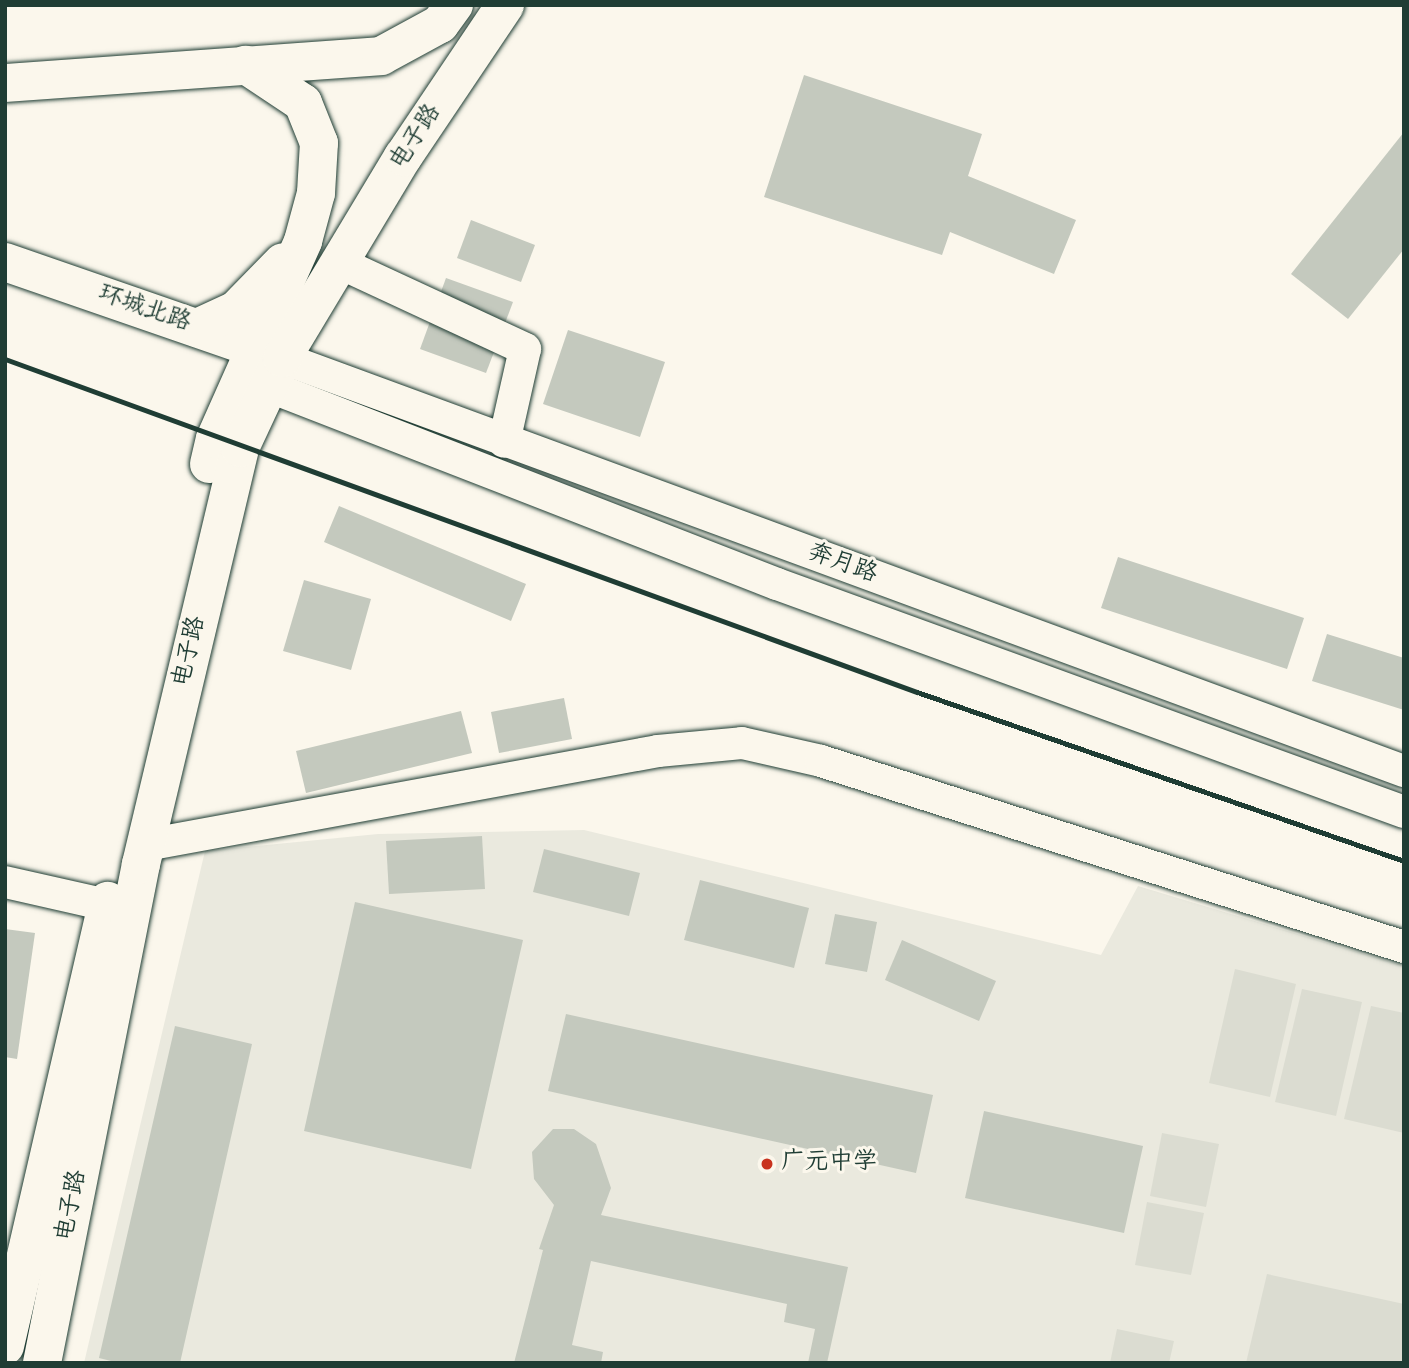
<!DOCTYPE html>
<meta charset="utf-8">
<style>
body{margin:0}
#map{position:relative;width:1409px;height:1368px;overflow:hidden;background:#fbf7ec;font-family:"Gochi Hand","LXGW WenKai TC",sans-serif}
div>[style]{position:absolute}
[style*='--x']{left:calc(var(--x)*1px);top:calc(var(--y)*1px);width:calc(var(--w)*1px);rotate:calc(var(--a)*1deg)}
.built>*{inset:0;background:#eae9de}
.green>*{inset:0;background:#dbdcd1}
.building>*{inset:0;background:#c4c9be}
.roads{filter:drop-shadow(0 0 2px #1f3d34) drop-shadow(0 0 2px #1f3d34)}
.minor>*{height:32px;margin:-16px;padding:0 16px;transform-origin:16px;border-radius:16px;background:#fbf7ec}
.major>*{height:38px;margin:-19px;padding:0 19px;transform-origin:19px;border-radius:19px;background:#fbf7ec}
.rail>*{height:5px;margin:-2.5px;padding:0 2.5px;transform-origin:2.5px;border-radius:2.5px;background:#1f3d34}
.dots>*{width:19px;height:19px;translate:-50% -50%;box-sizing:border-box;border:4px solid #fbf7ec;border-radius:50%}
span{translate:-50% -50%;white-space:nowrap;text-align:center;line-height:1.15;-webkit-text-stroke:6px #fbf7ec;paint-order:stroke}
.street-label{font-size:24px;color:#1f3d34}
.poi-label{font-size:24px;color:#1f3d34}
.left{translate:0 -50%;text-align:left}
.frame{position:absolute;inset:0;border:7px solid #1f3d34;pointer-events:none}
</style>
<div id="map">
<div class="built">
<i style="clip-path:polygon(584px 830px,1101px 955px,1138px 886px,1404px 966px,1404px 1363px,84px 1363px,205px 851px,378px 834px)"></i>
</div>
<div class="green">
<i style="clip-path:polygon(1235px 969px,1296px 984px,1270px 1097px,1209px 1083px)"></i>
<i style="clip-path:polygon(1302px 989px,1362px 1002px,1336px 1116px,1275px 1102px)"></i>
<i style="clip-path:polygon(1371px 1006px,1404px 1013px,1404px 1133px,1344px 1119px)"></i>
<i style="clip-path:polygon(1162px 1133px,1219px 1144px,1206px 1207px,1150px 1196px)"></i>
<i style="clip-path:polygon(1147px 1202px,1204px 1213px,1191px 1275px,1135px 1265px)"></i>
<i style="clip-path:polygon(1267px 1274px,1404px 1304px,1404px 1363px,1246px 1363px)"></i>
<i style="clip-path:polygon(1117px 1329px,1174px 1341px,1169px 1363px,1110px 1363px)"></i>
</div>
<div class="building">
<i style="clip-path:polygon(804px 75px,982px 134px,968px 176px,1076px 220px,1054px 274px,950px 232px,942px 255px,764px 197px)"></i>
<i style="clip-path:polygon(1404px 132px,1404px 249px,1348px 319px,1291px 274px)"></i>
<i style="clip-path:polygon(471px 220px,535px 245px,521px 282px,457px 258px)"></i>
<i style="clip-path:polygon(446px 278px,513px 302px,486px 373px,420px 349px)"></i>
<i style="clip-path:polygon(568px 330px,665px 362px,640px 437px,543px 404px)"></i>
<i style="clip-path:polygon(339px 506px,526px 584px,511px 621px,324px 542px)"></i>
<i style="clip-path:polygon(1118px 557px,1304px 618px,1287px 669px,1101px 608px)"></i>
<i style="clip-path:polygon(304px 580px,371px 599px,351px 670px,283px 651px)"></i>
<i style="clip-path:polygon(1327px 634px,1404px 658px,1404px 710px,1312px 681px)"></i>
<i style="clip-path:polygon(564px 698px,572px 739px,499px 753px,491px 712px)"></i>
<i style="clip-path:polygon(461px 711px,472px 753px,306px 793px,296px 751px)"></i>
<i style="clip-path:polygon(482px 836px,485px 889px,389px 894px,386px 841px)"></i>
<i style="clip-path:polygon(544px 849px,640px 873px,629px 916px,533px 892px)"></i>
<i style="clip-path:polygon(700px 880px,809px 908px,794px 968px,684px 940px)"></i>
<i style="clip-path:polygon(355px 902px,523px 940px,471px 1169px,304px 1131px)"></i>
<i style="clip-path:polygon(835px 914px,877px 922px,867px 972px,825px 964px)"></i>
<i style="clip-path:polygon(5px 929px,35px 933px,17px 1059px,5px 1057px)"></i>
<i style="clip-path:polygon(902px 940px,996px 981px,979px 1021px,885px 980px)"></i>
<i style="clip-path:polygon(566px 1014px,933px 1095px,916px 1173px,548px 1091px)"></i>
<i style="clip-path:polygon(175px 1026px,252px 1044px,180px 1363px,119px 1363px,99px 1358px)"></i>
<i style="clip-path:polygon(984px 1111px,1143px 1146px,1124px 1233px,965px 1198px)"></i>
<i style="clip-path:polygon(553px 1129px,574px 1129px,596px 1144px,611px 1188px,601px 1215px,848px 1267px,827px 1363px,808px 1363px,815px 1329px,784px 1322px,787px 1304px,591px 1261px,572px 1345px,603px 1352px,601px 1363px,514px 1363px,543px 1250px,539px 1249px,554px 1205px,534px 1179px,532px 1152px)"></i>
</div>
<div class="roads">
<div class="minor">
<i style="--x:340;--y:263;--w:204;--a:24.9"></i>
<i style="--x:525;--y:349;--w:95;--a:102.7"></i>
<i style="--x:282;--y:358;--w:1196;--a:20.21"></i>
<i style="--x:268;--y:386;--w:546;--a:21.26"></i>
<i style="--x:777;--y:584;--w:667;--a:19.98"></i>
<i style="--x:146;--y:845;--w:521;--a:-10.4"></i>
<i style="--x:658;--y:751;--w:84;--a:-5.4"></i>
<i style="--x:742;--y:743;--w:81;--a:12.8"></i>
<i style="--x:821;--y:761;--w:612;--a:17.69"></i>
<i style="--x:5;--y:882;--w:105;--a:12.7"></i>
</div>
<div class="major">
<i style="--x:5;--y:83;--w:377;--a:-4.1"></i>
<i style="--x:381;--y:56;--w:67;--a:-28.5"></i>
<i style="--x:440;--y:24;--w:24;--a:-54"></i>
<i style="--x:5;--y:262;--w:287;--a:19.1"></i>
<i style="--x:197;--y:328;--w:43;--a:-24.8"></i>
<i style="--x:236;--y:310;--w:67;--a:-45.6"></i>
<i style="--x:209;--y:464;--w:26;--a:-77"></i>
<i style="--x:215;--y:439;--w:217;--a:-66"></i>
<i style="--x:303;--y:241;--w:50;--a:-74.8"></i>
<i style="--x:316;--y:193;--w:50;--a:-86.6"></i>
<i style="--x:319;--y:143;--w:43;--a:-111.8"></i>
<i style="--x:303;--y:103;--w:69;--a:-146.3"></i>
<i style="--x:5;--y:1346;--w:457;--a:-77"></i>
<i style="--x:42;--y:1363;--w:509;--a:-78.78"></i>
<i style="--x:141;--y:864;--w:428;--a:-76.6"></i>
<i style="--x:240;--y:448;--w:99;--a:-65"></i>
<i style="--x:282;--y:358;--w:235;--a:-59"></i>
<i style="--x:403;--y:157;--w:183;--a:-56.1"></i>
</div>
</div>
<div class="rail">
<i style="--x:5;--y:359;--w:971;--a:20.06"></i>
<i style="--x:917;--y:692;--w:515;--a:19.14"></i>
</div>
<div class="dots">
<i style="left:767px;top:1164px;background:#c8321e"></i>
</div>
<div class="street-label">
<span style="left:417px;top:138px;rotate:-57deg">电子路</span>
<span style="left:144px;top:310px;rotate:19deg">环城北路</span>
<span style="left:842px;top:565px;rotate:20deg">奔月路</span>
<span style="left:191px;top:652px;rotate:-77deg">电子路</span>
<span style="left:73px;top:1206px;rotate:-79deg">电子路</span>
</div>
<div class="poi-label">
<span class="left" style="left:781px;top:1164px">广元中学</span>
</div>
<div class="frame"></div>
</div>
